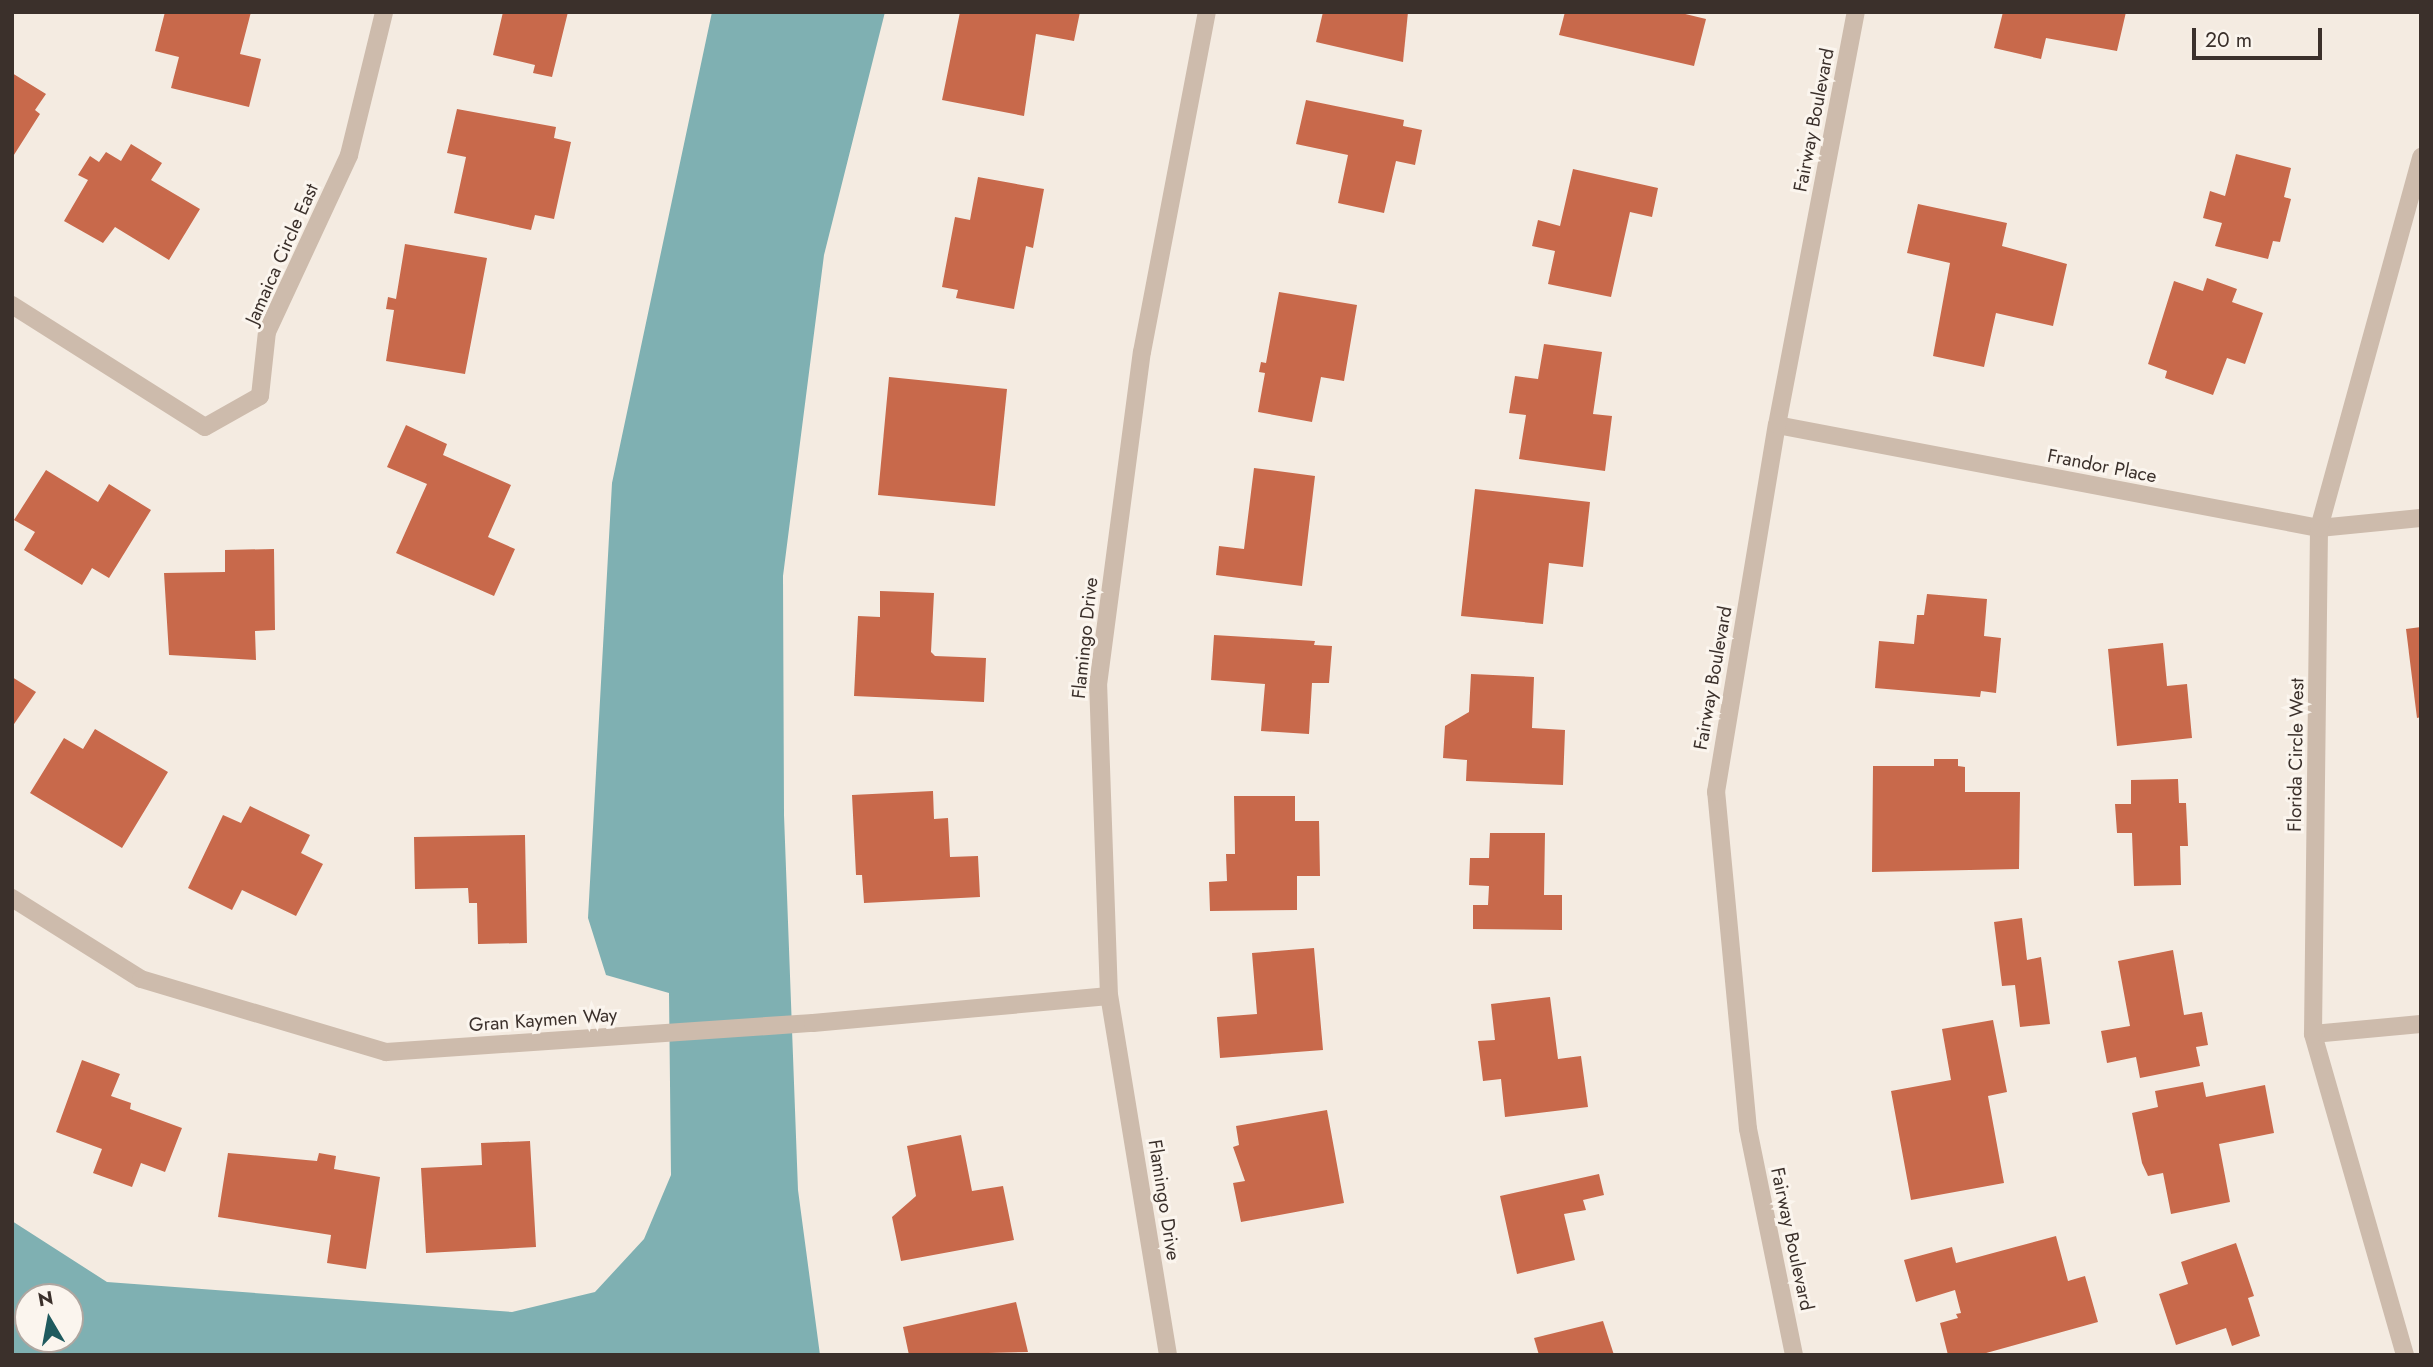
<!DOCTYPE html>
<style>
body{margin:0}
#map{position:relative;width:2433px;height:1367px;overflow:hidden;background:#f4ebe1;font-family:Jost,sans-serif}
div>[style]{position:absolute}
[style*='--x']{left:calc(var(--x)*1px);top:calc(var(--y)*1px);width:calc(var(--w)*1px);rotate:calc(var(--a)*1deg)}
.water>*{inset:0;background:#7fb0b2}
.building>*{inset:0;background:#c8694b}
.minor>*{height:18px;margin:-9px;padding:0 9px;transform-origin:9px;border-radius:9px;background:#cdbbac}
span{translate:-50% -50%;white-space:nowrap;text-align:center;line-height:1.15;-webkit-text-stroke:6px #fbf5ee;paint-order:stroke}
.street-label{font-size:19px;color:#3b302b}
.frame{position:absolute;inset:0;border:14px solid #3b302b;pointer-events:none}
.north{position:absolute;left:14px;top:1283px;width:70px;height:70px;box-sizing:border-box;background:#fbf5ee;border:2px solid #aea6a0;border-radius:50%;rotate:350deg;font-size:19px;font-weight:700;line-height:28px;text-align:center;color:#3b302b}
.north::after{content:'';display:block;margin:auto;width:24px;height:32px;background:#1f5a5e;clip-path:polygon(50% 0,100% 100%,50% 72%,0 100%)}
.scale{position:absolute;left:2192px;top:28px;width:130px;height:32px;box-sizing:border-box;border:4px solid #3b302b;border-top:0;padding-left:9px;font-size:21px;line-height:24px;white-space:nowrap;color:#3b302b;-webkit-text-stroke:5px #fbf5ee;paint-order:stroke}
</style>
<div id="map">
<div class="water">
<i style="clip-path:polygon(evenodd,712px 12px,885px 12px,824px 255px,783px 576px,784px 815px,798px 1190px,820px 1355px,12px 1355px,12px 1221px,107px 1282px,512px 1312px,595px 1292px,644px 1239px,671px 1175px,669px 993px,606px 975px,588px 918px,612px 483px,712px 12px,28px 1297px,70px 1297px,70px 1339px,28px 1339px,28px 1297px)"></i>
</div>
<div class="building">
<i style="clip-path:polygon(165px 12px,251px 12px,240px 54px,261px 59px,249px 107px,171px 88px,179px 57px,155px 51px)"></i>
<i style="clip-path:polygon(503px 12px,568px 12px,552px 77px,533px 73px,535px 65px,493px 55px)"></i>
<i style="clip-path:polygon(960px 12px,1080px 12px,1074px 41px,1036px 34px,1024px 116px,942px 100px)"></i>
<i style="clip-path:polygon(1323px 12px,1408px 12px,1403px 62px,1316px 42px)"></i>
<i style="clip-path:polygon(1565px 12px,1677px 12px,1706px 19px,1694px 66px,1559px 35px)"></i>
<i style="clip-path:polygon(2003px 12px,2126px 12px,2117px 51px,2046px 38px,2041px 59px,1994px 48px)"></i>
<i style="clip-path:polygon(12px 73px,46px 94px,35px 110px,40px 114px,12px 158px)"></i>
<i style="clip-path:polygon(1306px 100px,1404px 120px,1403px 126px,1422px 130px,1415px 165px,1396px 161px,1384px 213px,1338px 203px,1348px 155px,1296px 144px)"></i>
<i style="clip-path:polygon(457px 109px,556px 127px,554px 138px,571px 142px,554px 219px,535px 215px,531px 230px,454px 213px,466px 157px,447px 153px)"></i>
<i style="clip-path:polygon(131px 144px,162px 163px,151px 180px,200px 209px,169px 260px,115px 227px,103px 243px,64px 221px,88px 180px,78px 175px,90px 156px,99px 162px,106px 152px,121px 161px)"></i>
<i style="clip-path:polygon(2236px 154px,2291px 168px,2284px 197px,2291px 199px,2280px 242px,2273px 241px,2268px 259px,2215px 246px,2222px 223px,2203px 218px,2210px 191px,2225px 196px)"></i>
<i style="clip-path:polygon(1573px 169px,1658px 188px,1652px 217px,1630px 212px,1611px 297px,1548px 284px,1555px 251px,1532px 246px,1538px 220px,1560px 226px)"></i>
<i style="clip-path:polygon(978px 177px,1044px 189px,1033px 248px,1026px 246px,1014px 309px,956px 298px,958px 290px,942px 287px,955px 217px,970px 220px)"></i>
<i style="clip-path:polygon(1918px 204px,2007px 223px,2002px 246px,2067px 264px,2053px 326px,1996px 313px,1984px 367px,1933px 356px,1950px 263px,1907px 253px)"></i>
<i style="clip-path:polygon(405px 244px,487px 258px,465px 374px,386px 361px,394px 310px,386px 309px,388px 297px,396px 299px)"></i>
<i style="clip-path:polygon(2207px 278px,2237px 289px,2232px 302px,2263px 313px,2245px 364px,2227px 358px,2213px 395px,2165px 378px,2167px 371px,2148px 364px,2174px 281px,2203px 291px)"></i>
<i style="clip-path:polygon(1279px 292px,1357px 305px,1344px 381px,1321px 377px,1312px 422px,1258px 412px,1265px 373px,1259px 372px,1261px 362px,1266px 363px)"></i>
<i style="clip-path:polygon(1544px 344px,1602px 352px,1593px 414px,1612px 416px,1605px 471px,1519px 459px,1526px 415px,1509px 413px,1515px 376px,1538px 379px)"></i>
<i style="clip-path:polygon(889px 377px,1007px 389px,995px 506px,878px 495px)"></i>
<i style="clip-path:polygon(406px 425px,447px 444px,443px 455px,511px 485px,488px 537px,515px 549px,494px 596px,396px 553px,427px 484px,387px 467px)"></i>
<i style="clip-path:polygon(1254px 468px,1315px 476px,1302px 586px,1216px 575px,1219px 546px,1244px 549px)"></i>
<i style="clip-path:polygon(46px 470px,98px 502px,109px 484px,151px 510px,109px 578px,92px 568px,82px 585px,24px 550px,35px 532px,14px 520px)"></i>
<i style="clip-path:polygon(1475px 489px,1590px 502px,1583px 567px,1549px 563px,1543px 624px,1461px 616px)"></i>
<i style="clip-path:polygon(274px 549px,275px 630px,255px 631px,256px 660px,169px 655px,164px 573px,225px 572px,225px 550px)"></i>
<i style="clip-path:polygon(880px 591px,934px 593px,931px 652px,935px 656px,986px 658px,984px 702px,854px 696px,858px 616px,880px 617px)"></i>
<i style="clip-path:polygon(1927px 594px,1987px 599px,1984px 636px,2001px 638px,1996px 693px,1981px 691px,1980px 697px,1875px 688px,1879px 641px,1914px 644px,1917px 615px,1924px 615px)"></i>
<i style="clip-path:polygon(2421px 627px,2421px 717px,2417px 718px,2406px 629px)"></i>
<i style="clip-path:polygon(1214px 635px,1315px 641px,1314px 645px,1332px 646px,1329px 683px,1312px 683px,1309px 734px,1261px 731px,1265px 684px,1211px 680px)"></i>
<i style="clip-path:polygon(2163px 643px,2167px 686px,2187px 684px,2192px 738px,2117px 746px,2108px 649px)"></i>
<i style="clip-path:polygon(1471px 674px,1534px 677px,1532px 728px,1565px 730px,1563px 785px,1466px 781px,1467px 760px,1443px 758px,1445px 726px,1469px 712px)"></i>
<i style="clip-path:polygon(12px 677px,36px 692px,12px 727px)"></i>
<i style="clip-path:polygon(95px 729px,168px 772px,122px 848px,30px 793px,64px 738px,83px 749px)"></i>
<i style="clip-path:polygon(1934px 759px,1958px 759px,1958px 766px,1965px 767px,1965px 792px,2020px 792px,2019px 869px,1872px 872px,1873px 766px,1934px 766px)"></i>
<i style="clip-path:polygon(2178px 779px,2179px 803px,2186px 803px,2188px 846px,2180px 846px,2181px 885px,2134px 886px,2132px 833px,2117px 833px,2115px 804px,2131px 804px,2131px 780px)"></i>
<i style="clip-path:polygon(933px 791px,934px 819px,948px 818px,950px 857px,978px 856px,980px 897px,864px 903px,862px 875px,856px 875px,852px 795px)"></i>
<i style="clip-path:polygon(1234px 796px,1295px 796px,1295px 821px,1319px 821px,1320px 876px,1297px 876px,1297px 910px,1210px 911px,1209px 882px,1227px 881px,1226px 854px,1235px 854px)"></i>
<i style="clip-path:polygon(250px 806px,310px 835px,301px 853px,323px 864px,296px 916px,242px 890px,232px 910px,188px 888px,223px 815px,241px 823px)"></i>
<i style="clip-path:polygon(1490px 833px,1545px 833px,1544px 895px,1562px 895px,1562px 930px,1473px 929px,1473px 905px,1488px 905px,1489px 886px,1469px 885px,1470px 858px,1489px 858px)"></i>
<i style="clip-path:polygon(525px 835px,527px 943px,478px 944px,477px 903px,469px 903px,468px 888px,415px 889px,414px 837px)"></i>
<i style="clip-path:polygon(2022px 918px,2027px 960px,2041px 957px,2050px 1024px,2020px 1027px,2015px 985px,2002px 986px,1994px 922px)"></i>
<i style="clip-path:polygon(1314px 948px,1323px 1050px,1220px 1058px,1217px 1017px,1257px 1014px,1252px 953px)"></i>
<i style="clip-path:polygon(2173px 950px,2184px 1015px,2202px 1012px,2208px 1045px,2196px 1047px,2200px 1066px,2140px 1078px,2136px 1057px,2107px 1063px,2101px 1031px,2130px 1026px,2118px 961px)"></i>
<i style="clip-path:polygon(1550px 997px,1558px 1059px,1581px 1056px,1588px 1107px,1505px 1117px,1501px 1079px,1483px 1081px,1478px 1041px,1495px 1040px,1491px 1004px)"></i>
<i style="clip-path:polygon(1993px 1020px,2007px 1092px,1988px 1096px,2004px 1183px,1911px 1200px,1891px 1091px,1951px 1080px,1942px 1029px)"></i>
<i style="clip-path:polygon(82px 1060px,120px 1074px,111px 1096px,131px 1103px,130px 1109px,182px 1128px,165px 1172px,141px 1163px,132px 1187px,93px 1173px,102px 1149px,56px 1132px)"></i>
<i style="clip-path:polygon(2203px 1082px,2206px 1097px,2265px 1085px,2274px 1133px,2219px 1144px,2230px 1202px,2171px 1214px,2163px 1173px,2148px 1176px,2142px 1163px,2132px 1113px,2158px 1107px,2155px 1091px)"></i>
<i style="clip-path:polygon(1327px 1110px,1344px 1203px,1241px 1222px,1233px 1183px,1245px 1181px,1233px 1147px,1239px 1145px,1236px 1126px)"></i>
<i style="clip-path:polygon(961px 1135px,972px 1191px,1003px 1186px,1014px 1240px,901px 1261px,892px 1217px,916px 1196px,907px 1146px)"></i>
<i style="clip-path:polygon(530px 1141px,536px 1247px,426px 1253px,421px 1168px,482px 1165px,481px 1143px)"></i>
<i style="clip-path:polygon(228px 1153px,317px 1161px,319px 1153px,336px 1156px,334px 1169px,380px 1177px,366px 1269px,327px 1263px,331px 1235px,218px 1217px)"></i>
<i style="clip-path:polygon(1599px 1174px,1604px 1195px,1583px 1200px,1586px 1210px,1564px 1214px,1575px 1260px,1517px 1274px,1500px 1196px)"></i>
<i style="clip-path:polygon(2056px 1236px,2068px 1281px,2085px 1276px,2098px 1322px,1979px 1355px,1948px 1355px,1940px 1323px,1958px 1318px,1956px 1314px,1961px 1313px,1955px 1290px,1916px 1302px,1904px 1260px,1952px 1247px,1956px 1263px)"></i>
<i style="clip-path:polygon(2236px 1243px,2254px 1296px,2248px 1298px,2260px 1336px,2232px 1346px,2226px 1328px,2176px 1345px,2159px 1294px,2188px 1284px,2181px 1262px)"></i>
<i style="clip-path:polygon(1016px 1302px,1028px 1352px,909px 1355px,903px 1327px)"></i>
<i style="clip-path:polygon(1603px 1321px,1614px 1355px,1539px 1355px,1534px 1338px)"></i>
</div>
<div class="minor">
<i style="--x:12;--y:305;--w:228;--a:32.3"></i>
<i style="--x:205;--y:427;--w:63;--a:-29.4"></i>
<i style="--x:260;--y:396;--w:64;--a:-83.8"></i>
<i style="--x:267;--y:332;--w:195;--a:-65.1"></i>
<i style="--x:349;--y:155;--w:147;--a:-76.2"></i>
<i style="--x:1777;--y:425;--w:552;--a:10.76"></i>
<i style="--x:2319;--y:528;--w:102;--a:-5.6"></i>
<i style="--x:12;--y:898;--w:152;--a:32.1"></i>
<i style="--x:141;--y:979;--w:256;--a:16.6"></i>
<i style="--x:386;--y:1052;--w:428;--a:-3.9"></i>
<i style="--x:813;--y:1023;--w:297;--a:-5.2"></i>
<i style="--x:2313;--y:1034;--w:108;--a:-5.3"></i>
<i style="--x:1168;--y:1355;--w:364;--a:-99.3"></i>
<i style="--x:1109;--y:996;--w:311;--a:-92"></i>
<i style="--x:1098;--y:685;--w:336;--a:-82.5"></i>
<i style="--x:1142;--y:352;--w:346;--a:-79.2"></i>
<i style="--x:1794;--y:1355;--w:231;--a:-101.5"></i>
<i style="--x:1748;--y:1129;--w:339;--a:-95.4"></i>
<i style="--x:1716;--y:792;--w:372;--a:-80.6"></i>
<i style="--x:1777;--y:425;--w:420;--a:-79.2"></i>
<i style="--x:2405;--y:1355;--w:334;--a:-106"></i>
<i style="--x:2313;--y:1034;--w:506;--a:-89.32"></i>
<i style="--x:2319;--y:528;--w:385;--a:-74.6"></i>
</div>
<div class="street-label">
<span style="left:1814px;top:120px;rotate:-79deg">Fairway Boulevard</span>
<span style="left:282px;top:254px;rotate:-66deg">Jamaica Circle East</span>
<span style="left:2102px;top:466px;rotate:11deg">Frandor Place</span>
<span style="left:1085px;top:638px;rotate:-84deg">Flamingo Drive</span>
<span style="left:1713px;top:678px;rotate:-80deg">Fairway Boulevard</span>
<span style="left:2296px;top:755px;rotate:-89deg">Florida Circle West</span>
<span style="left:543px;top:1020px;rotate:-4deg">Gran Kaymen Way</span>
<span style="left:1164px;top:1200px;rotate:81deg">Flamingo Drive</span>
<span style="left:1792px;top:1239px;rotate:78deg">Fairway Boulevard</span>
</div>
<div class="frame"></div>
<div class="north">N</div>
<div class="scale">20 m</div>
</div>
